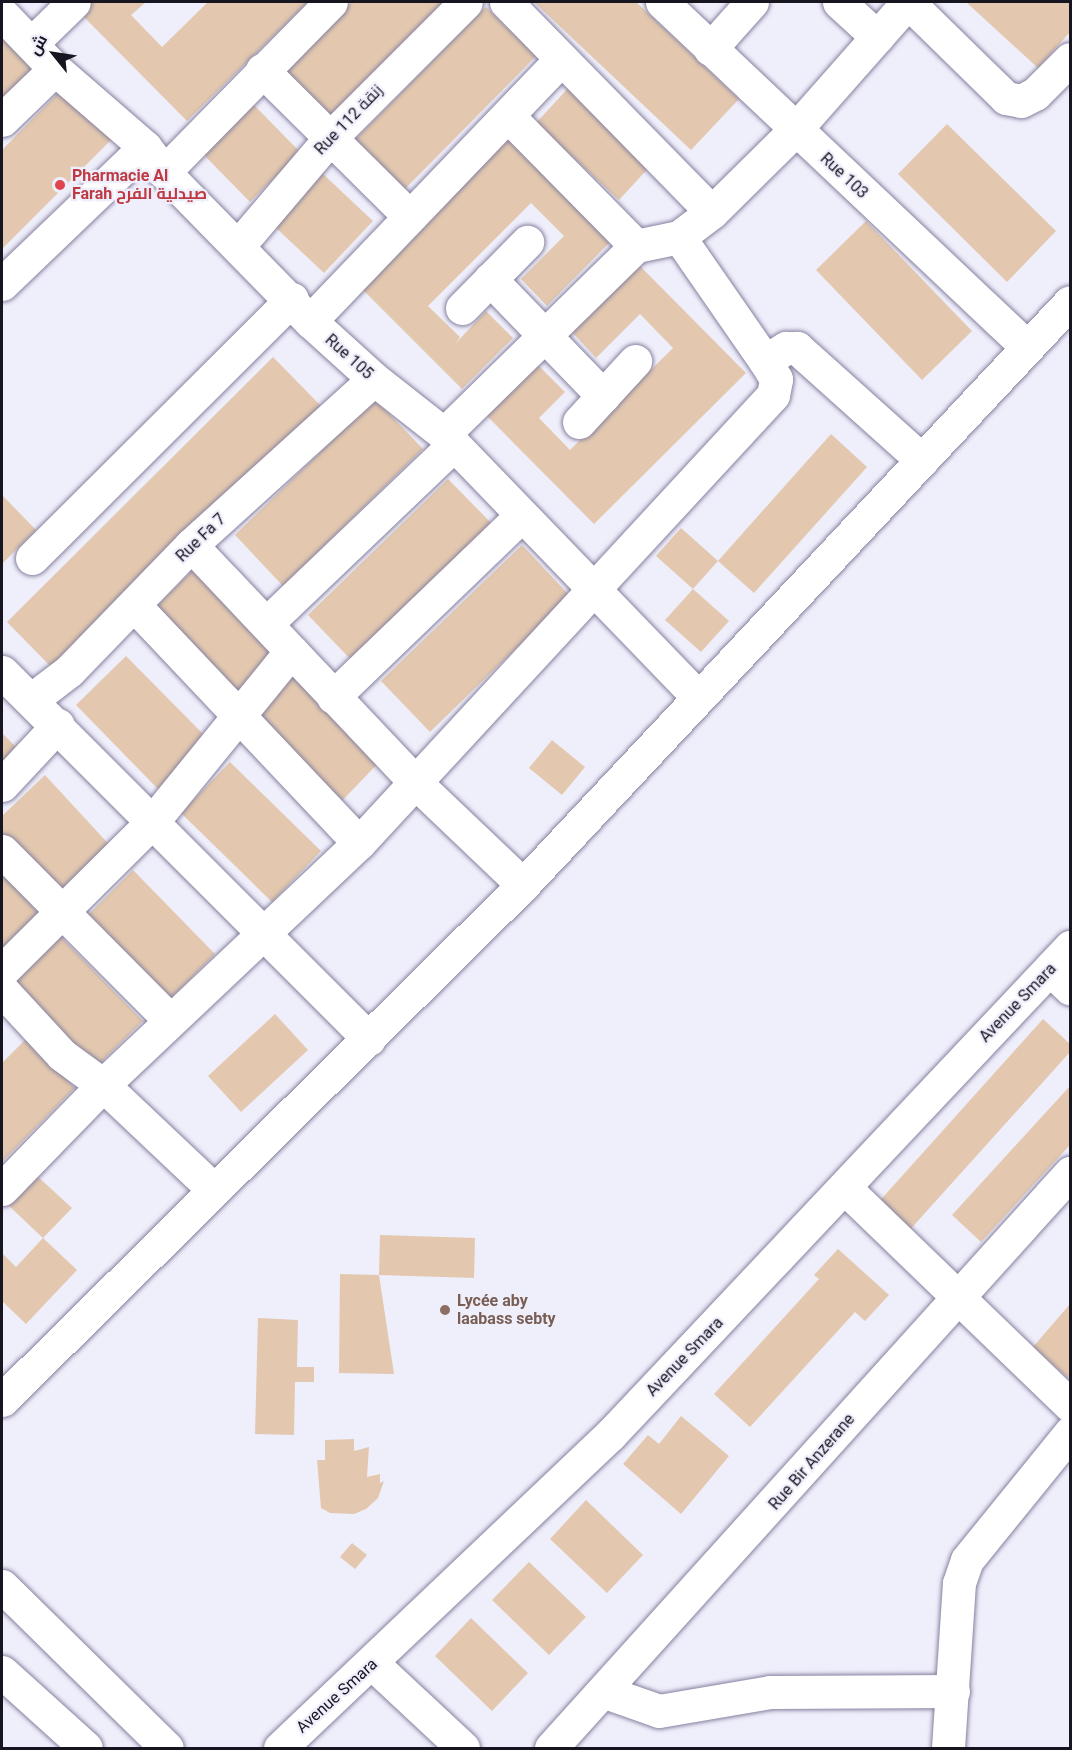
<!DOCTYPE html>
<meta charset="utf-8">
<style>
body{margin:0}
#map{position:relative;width:1072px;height:1750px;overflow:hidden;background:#efeefb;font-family:Roboto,Cairo,sans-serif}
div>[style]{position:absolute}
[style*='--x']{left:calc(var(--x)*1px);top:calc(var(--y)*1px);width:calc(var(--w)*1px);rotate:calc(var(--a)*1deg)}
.building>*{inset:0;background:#e3c8af}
.roads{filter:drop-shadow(0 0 2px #86819f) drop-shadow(0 0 2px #86819f)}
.minor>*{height:33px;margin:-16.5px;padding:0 16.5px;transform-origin:16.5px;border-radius:16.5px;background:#fff}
.dots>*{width:16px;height:16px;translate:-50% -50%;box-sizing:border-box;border:3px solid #efeefb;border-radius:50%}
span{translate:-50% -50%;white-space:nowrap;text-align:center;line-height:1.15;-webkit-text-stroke:4.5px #efeefb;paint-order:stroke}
.street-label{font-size:16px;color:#171520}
.health-label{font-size:16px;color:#be3a42;font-weight:700}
.left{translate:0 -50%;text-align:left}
.education-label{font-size:16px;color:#785e54;font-weight:700}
.frame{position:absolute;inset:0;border:3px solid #171520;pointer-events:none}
.north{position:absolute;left:24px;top:24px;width:60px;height:60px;-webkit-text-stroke:4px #efeefb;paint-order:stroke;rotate:300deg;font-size:16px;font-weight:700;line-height:24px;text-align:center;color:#171520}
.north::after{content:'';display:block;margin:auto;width:21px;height:27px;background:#171520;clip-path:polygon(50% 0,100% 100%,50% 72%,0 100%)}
</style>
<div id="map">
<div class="building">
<i style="clip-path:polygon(91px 2px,146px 2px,131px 15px,162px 47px,208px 2px,308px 2px,187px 121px,80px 13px)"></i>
<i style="clip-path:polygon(352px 2px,450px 2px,325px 129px,275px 80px)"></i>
<i style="clip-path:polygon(534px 2px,636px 2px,739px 99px,691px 150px)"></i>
<i style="clip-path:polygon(966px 2px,1070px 2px,1070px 32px,1038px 68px)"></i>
<i style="clip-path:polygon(486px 7px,536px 56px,399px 195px,349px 146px)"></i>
<i style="clip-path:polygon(2px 31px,38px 67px,2px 103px)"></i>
<i style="clip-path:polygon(571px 85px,654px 162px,619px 200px,536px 123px)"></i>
<i style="clip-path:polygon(64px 87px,114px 137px,2px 249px,2px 150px)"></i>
<i style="clip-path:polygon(251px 102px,300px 152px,250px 202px,201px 152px)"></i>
<i style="clip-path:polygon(947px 124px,1056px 231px,1007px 282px,898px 174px)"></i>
<i style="clip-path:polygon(506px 130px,614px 238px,547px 306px,521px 279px,564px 236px,531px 203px,428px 306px,460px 337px,455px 344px,486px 311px,513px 338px,462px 389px,354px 281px)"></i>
<i style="clip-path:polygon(322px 173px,373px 221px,324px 273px,273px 225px)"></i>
<i style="clip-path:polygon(866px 221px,972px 331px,922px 380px,816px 270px)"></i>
<i style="clip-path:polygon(638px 264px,746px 373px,594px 524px,487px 416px,538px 365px,565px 392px,539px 418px,570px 450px,673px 348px,640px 314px,596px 358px,571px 331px)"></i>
<i style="clip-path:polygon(273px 357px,322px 407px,56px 672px,7px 622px)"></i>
<i style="clip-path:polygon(375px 399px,423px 449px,283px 586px,235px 535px)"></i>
<i style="clip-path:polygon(831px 434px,867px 467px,754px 593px,718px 561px)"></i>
<i style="clip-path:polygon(448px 479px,497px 529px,356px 665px,308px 615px)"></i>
<i style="clip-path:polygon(2px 495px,36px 530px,2px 564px)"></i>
<i style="clip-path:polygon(681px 528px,718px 561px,693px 589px,729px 621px,701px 652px,665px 620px,693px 589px,656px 556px)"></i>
<i style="clip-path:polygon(522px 545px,570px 596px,430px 732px,381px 681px)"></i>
<i style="clip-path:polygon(198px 565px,280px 649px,230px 699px,148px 615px)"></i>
<i style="clip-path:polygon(126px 656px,208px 739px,158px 789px,76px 705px)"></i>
<i style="clip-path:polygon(295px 667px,386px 755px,337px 806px,246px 717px)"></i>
<i style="clip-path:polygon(2px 733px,25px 756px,2px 778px)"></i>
<i style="clip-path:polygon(552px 740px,585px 767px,562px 795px,529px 768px)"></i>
<i style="clip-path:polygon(230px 762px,321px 851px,272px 902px,181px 813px)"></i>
<i style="clip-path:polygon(45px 775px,116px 852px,64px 900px,2px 832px,2px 816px)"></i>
<i style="clip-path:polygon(133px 870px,215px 954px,166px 1003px,83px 920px)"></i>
<i style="clip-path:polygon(2px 873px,43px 918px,2px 955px)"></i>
<i style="clip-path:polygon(61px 937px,143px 1021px,93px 1070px,10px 986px)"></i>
<i style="clip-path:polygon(275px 1014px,308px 1050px,241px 1112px,208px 1076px)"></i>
<i style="clip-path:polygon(1043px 1019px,1070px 1044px,1070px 1052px,907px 1233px,876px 1205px)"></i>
<i style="clip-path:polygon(26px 1039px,75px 1088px,2px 1162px,2px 1063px)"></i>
<i style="clip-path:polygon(1070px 1086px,1070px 1145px,981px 1242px,952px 1215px)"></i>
<i style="clip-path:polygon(36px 1175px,72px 1208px,43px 1238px,8px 1205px)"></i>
<i style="clip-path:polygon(380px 1235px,475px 1238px,474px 1278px,379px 1275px)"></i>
<i style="clip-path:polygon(43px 1238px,77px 1270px,26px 1324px,2px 1301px,2px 1253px,16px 1267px)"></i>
<i style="clip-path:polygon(838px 1249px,889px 1295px,865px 1321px,855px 1312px,750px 1427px,714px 1394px,819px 1279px,814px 1275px)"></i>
<i style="clip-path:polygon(340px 1274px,379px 1275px,394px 1374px,339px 1373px)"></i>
<i style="clip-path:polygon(1070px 1304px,1070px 1375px,1068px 1378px,1033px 1347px)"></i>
<i style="clip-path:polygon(258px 1318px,298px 1320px,297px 1367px,314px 1367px,314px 1382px,295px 1382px,294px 1435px,255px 1434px)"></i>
<i style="clip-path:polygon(681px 1416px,729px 1456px,681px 1514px,623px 1464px,648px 1435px,659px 1444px)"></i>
<i style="clip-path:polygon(354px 1439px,354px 1451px,369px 1447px,367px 1477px,380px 1474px,380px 1483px,384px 1481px,378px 1498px,366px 1509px,354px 1514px,330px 1513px,321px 1508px,317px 1460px,325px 1460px,325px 1440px)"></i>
<i style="clip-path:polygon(586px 1500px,643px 1555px,607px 1593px,550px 1539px)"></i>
<i style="clip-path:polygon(352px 1543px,367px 1555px,355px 1569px,340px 1557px)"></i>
<i style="clip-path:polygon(529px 1562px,586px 1617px,549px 1655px,492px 1600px)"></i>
<i style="clip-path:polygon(471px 1618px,528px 1673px,492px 1711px,435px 1656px)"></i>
</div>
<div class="roads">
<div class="minor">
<i style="--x:506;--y:2;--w:294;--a:45.6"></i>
<i style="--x:662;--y:2;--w:502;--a:43.39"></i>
<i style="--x:839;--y:2;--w:52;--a:42.6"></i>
<i style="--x:908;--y:2;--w:137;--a:44.4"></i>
<i style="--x:1006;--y:98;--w:15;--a:11"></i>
<i style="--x:1021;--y:101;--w:16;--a:-27"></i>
<i style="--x:1035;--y:94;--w:49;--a:-45"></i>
<i style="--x:2;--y:14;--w:76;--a:46.1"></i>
<i style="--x:55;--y:69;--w:119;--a:40.9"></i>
<i style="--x:145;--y:147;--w:31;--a:53"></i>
<i style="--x:164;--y:172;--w:209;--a:45.6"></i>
<i style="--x:310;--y:321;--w:86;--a:42.2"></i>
<i style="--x:374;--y:379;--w:89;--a:38.2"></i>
<i style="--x:444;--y:434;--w:366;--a:46"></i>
<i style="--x:33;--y:42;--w:57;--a:-44.3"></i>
<i style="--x:710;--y:49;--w:63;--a:-48.2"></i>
<i style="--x:262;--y:70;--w:206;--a:44.8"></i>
<i style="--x:508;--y:116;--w:182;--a:45.4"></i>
<i style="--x:2;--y:120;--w:74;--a:-43.9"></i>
<i style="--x:164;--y:172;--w:238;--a:-45.5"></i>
<i style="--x:239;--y:245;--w:140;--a:-49.6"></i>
<i style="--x:330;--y:138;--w:192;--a:-45"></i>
<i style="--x:490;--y:279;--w:163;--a:46"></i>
<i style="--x:2;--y:284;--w:198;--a:-43.8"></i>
<i style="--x:462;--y:308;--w:93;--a:-45.4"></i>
<i style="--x:310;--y:321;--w:363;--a:-46.2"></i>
<i style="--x:765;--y:361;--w:25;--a:-32"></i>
<i style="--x:786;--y:348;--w:11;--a:0"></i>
<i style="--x:797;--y:348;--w:168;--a:41.9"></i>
<i style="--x:579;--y:422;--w:83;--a:-47.4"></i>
<i style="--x:444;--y:434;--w:269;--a:-44.4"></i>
<i style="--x:636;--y:246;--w:44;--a:-11.8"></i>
<i style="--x:679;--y:237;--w:41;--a:-37.1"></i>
<i style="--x:712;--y:212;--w:117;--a:-44.7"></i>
<i style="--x:795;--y:130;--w:171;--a:-48.6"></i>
<i style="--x:191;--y:545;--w:328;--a:46.6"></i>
<i style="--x:416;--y:783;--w:148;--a:43.6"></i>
<i style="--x:32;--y:558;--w:367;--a:-44.9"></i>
<i style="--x:135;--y:606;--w:326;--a:46.6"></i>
<i style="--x:266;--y:624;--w:259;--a:-43.7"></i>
<i style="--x:2;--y:672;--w:519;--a:45"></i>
<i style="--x:333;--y:697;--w:260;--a:-43.9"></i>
<i style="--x:31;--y:700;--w:48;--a:-37.3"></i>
<i style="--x:69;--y:671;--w:175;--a:-45.9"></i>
<i style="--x:191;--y:545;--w:247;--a:-42.2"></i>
<i style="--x:2;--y:785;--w:82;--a:-47"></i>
<i style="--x:2;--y:851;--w:238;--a:45.2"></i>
<i style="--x:1050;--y:969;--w:28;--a:44"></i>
<i style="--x:2;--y:971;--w:213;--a:-44.8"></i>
<i style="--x:153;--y:821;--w:219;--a:-50.9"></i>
<i style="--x:2;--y:990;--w:88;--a:47.3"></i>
<i style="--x:62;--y:1055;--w:51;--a:36.2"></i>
<i style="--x:103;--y:1085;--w:150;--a:43.4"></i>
<i style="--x:2;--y:1189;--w:145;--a:-45.8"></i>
<i style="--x:103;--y:1085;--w:352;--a:-43.4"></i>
<i style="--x:359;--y:843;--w:610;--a:-47.26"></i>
<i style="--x:773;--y:395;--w:16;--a:-79"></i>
<i style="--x:776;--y:379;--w:21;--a:-121"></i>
<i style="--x:765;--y:361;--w:151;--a:-124.7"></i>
<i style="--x:846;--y:1189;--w:311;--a:44"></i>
<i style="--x:2;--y:1400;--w:733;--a:-44.67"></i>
<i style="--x:523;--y:885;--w:799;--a:-46.82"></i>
<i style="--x:2;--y:1586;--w:231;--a:44.5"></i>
<i style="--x:373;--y:1664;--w:123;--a:43"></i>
<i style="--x:2;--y:1672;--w:113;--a:42.1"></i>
<i style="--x:605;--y:1692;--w:57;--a:19.4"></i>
<i style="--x:659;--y:1711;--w:113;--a:-9.7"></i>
<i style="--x:770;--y:1692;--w:183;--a:-0.3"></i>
<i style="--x:280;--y:1748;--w:455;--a:-43.5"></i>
<i style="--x:610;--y:1435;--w:671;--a:-46.69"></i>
<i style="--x:551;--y:1748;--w:775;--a:-47.93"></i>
<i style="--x:948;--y:1748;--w:165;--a:-86.2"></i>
<i style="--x:959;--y:1583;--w:24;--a:-71"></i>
<i style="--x:967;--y:1560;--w:164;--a:-51"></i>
</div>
</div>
<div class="dots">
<i style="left:60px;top:185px;background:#e0444e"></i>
<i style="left:445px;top:1310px;background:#8d6e63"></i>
</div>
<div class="street-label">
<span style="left:349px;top:120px;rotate:-46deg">Rue 112 زنقة</span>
<span style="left:844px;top:176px;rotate:43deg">Rue 103</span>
<span style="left:349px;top:357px;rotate:42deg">Rue 105</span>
<span style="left:201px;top:538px;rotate:-44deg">Rue Fa 7</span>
<span style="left:1018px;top:1003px;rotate:-46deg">Avenue Smara</span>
<span style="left:685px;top:1357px;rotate:-46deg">Avenue Smara</span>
<span style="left:812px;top:1462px;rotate:-49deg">Rue Bir Anzerane</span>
<span style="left:337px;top:1696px;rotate:-42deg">Avenue Smara</span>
</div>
<div class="health-label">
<span class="left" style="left:72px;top:185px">Pharmacie Al<br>Farah صيدلية الفرح</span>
</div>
<div class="education-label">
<span class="left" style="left:457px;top:1310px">Lycée aby<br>laabass sebty</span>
</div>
<div class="frame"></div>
<div class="north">ش</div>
</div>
